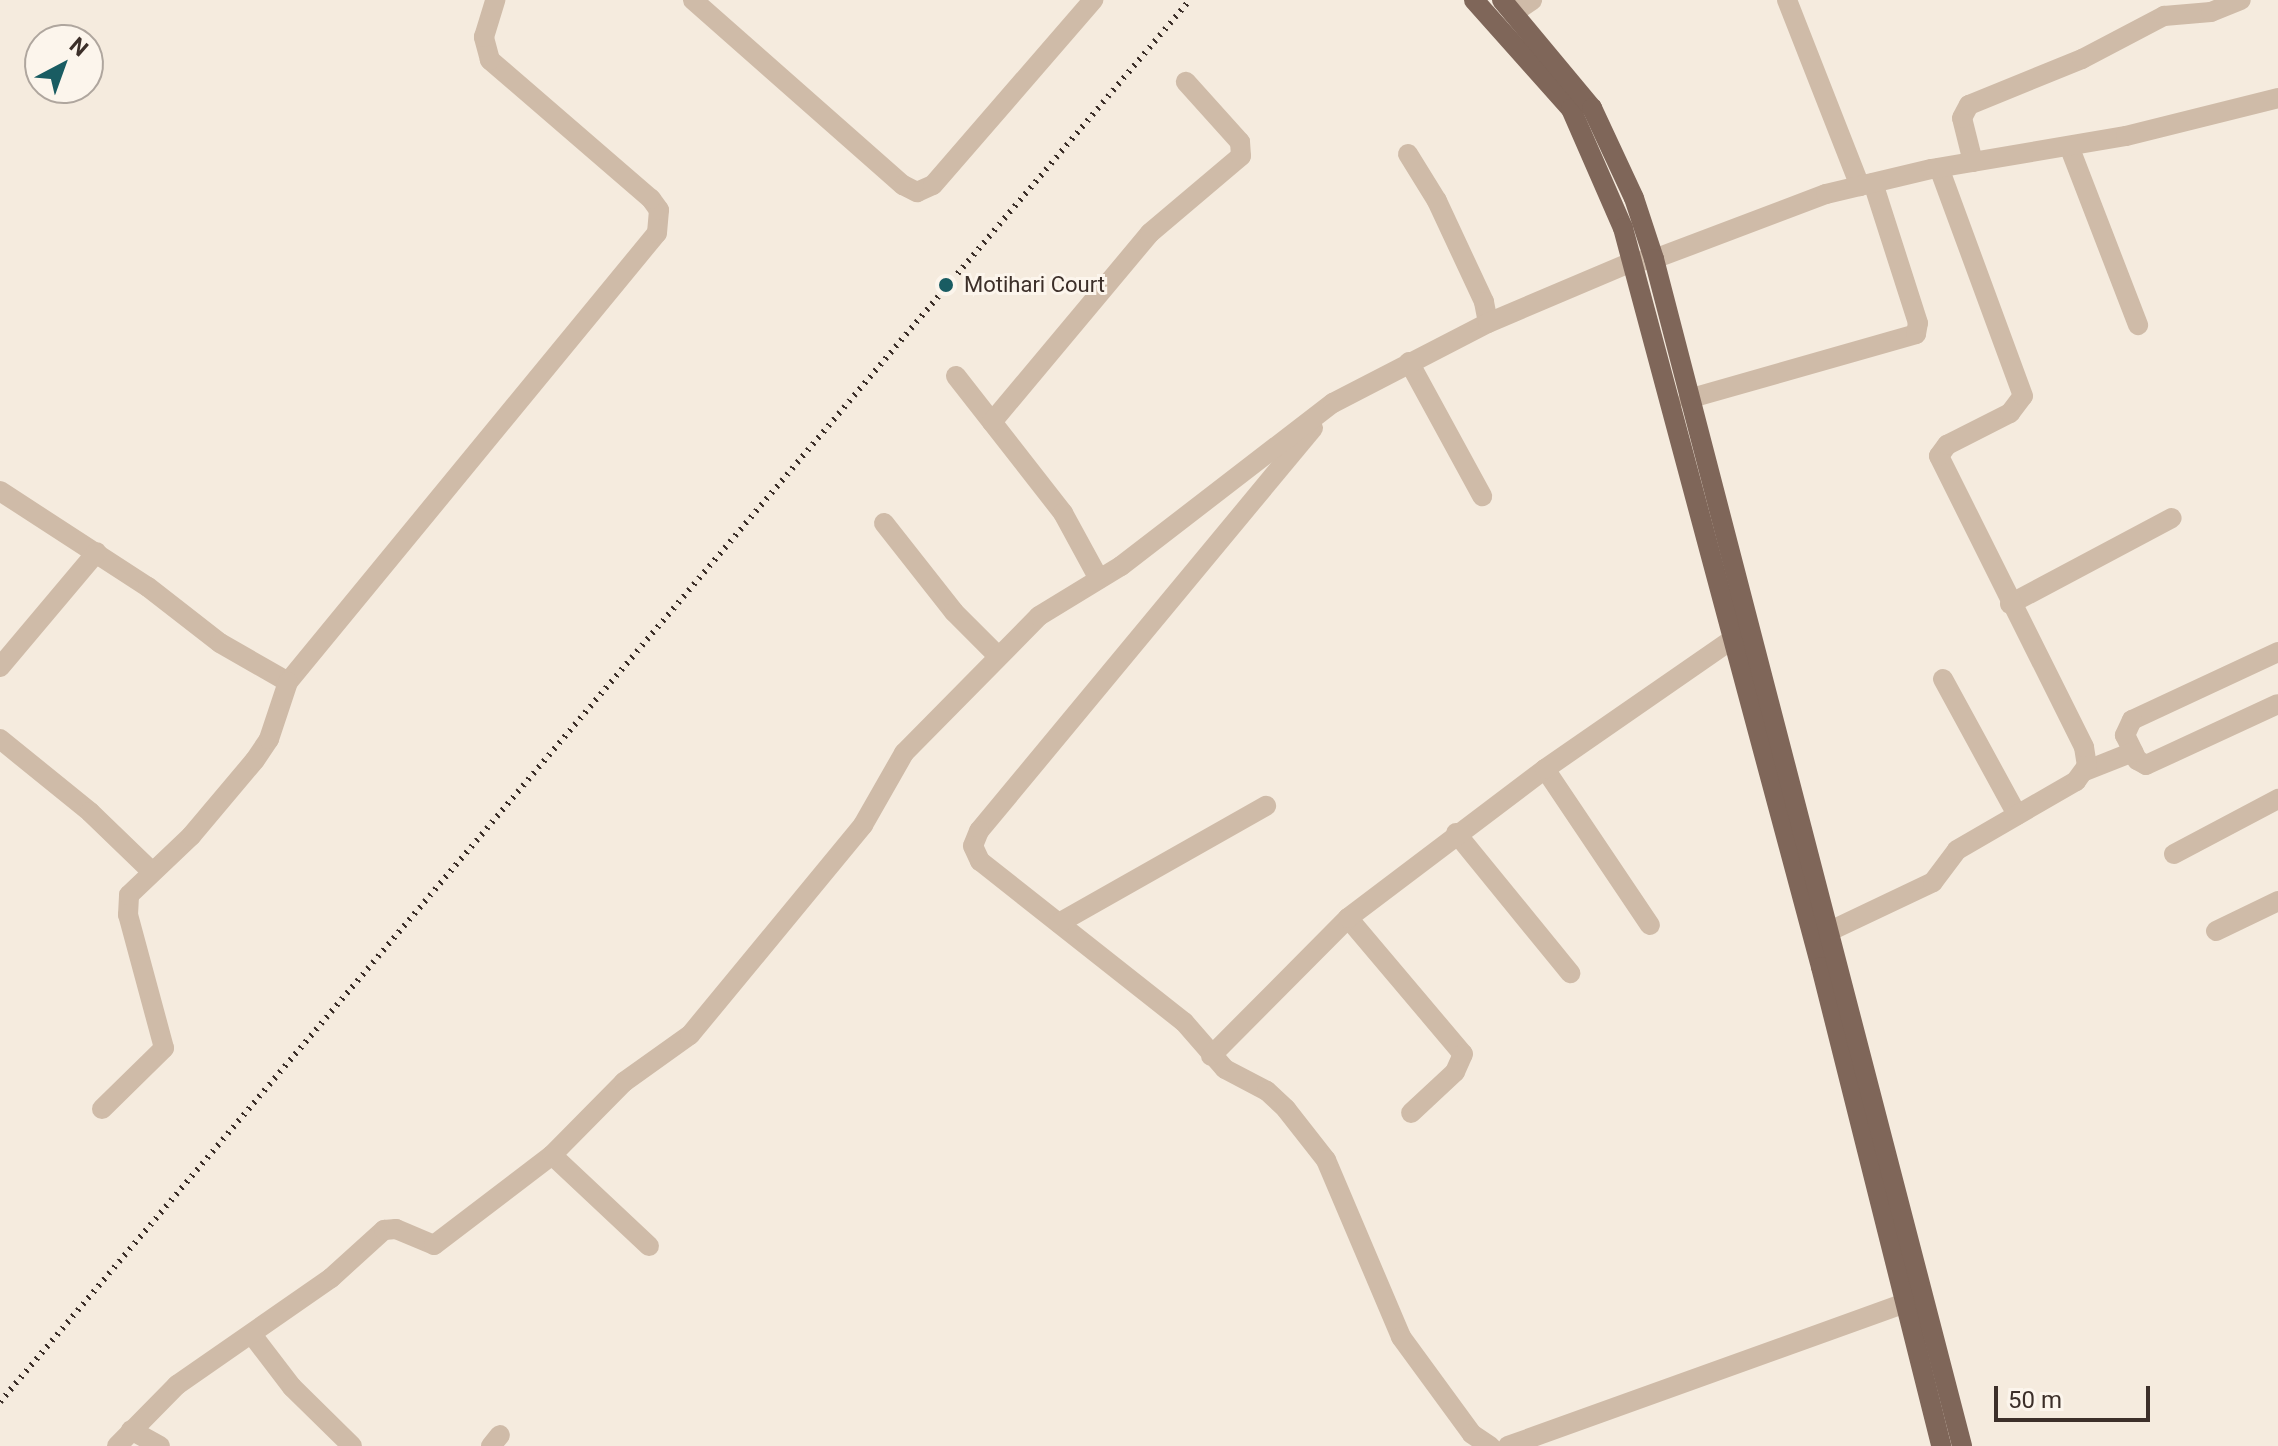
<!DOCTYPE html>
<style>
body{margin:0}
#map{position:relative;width:2278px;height:1446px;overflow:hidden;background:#f5ebde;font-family:Roboto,sans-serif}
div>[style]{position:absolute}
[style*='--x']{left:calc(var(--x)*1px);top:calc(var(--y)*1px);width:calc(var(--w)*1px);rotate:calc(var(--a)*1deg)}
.minor>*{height:20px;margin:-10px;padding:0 10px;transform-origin:10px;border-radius:10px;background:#cfbba8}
.major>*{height:20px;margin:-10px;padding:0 10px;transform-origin:10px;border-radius:10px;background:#7f6659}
.rail>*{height:6px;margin-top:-3px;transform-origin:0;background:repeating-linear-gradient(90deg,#3c2f29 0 2px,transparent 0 8px)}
.dots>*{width:22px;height:22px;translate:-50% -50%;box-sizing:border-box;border:4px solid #fcf5ec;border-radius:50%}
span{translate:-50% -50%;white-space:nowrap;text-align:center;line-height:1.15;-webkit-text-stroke:6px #fcf5ec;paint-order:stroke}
.poi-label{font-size:22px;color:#3c2f29}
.left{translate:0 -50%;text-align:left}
.north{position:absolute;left:24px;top:24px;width:80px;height:80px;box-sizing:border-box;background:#fcf5ec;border:2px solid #afa69e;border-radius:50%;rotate:41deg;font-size:22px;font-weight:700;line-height:32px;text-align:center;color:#3c2f29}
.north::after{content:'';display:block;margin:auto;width:28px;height:36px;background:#195c62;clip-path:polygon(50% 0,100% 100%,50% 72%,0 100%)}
.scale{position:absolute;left:1994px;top:1386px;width:156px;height:36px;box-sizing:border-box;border:4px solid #3c2f29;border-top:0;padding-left:10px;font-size:24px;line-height:28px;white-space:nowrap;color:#3c2f29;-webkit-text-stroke:6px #fcf5ec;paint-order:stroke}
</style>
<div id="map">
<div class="minor">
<i style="--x:693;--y:0;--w:280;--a:41.4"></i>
<i style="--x:903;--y:185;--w:16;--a:27"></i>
<i style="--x:917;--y:192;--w:17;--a:-24"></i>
<i style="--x:933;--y:185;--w:245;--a:-49.1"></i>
<i style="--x:1787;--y:0;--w:200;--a:68.6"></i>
<i style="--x:1513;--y:13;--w:23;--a:-34"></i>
<i style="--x:2069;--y:146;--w:192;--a:68.9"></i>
<i style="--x:1408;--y:154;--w:55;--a:58.3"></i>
<i style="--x:1437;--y:201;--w:111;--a:65"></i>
<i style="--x:1484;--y:302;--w:21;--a:79"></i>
<i style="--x:1973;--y:162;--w:45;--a:-104"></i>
<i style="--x:1962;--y:118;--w:15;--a:-62"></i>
<i style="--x:1969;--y:105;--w:122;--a:-22.2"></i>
<i style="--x:2082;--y:59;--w:93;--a:-27.7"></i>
<i style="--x:2164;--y:16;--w:47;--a:-4.9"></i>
<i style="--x:2211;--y:12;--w:32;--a:-22"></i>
<i style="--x:1409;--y:362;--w:153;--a:61.4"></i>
<i style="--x:956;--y:376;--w:174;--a:52"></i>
<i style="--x:1063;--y:513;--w:75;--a:61.4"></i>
<i style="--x:1688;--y:399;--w:237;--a:-15.9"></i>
<i style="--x:1916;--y:334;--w:11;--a:-80"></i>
<i style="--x:1918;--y:323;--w:147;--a:-107.8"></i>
<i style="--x:992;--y:422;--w:246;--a:-50.1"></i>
<i style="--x:1150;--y:233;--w:119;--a:-40.2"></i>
<i style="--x:1241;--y:156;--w:14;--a:-94"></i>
<i style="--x:1240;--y:142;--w:81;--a:-132"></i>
<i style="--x:1313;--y:428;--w:523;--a:129.65"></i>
<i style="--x:979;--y:831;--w:16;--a:112"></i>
<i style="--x:973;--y:846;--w:17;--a:65"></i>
<i style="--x:980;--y:861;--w:260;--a:38.3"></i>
<i style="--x:1184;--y:1022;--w:62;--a:48.9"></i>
<i style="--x:1225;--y:1069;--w:47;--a:27.6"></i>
<i style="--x:1267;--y:1091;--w:26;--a:43"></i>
<i style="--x:1286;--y:1109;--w:65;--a:51.9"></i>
<i style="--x:1326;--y:1160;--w:192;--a:67"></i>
<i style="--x:1401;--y:1337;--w:120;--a:53.8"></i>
<i style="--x:1472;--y:1434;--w:22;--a:34"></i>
<i style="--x:0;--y:491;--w:176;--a:33"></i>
<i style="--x:148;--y:587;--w:91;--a:37.9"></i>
<i style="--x:220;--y:643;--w:78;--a:29.8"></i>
<i style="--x:288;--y:682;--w:581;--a:-50.59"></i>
<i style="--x:657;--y:233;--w:23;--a:-85"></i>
<i style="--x:659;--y:210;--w:14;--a:-126"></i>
<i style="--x:651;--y:199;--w:213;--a:-139.2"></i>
<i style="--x:490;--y:60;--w:24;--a:-105"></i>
<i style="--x:484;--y:37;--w:39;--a:-73"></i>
<i style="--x:884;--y:523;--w:113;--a:51.8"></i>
<i style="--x:954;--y:612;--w:62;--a:45"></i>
<i style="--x:2010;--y:604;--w:183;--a:-28"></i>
<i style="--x:2278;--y:652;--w:161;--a:155"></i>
<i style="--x:2132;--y:720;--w:17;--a:115"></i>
<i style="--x:2125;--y:735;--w:28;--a:64"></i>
<i style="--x:2137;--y:760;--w:10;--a:29"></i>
<i style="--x:2146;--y:765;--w:145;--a:-24.8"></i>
<i style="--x:0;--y:667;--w:150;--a:-49.9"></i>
<i style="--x:1943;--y:679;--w:155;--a:61.4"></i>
<i style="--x:0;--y:739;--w:116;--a:39"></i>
<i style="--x:90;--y:812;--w:85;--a:44"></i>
<i style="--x:1545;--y:769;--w:188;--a:56.1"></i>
<i style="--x:2085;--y:771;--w:52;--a:-21.6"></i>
<i style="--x:1456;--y:833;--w:181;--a:50.8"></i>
<i style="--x:2174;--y:854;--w:118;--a:-27.9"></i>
<i style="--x:1348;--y:918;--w:178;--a:49.8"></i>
<i style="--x:1463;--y:1054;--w:20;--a:114"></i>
<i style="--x:1455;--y:1072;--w:60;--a:137"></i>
<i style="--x:1059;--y:923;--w:238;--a:-29.5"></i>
<i style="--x:1830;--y:931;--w:114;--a:-25.4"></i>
<i style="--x:1933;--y:882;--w:40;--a:-53"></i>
<i style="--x:1957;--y:850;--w:138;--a:-30.1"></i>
<i style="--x:2076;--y:781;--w:19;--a:-54"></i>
<i style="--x:2087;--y:766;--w:19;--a:-99"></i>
<i style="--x:2084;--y:747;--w:325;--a:-116.5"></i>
<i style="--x:1939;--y:456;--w:14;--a:-54"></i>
<i style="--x:1947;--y:445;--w:71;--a:-26.9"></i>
<i style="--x:2010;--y:413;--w:21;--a:-53"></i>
<i style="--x:2023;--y:396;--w:243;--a:-110.2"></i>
<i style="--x:2216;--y:931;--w:69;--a:-25.8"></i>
<i style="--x:1211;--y:1056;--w:194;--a:-45.2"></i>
<i style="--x:1348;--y:918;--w:247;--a:-37.1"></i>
<i style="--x:1545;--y:769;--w:229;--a:-34.7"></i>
<i style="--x:102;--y:1109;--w:87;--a:-44.5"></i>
<i style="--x:164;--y:1048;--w:138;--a:-105.1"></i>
<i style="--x:128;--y:915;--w:20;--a:-87"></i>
<i style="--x:129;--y:895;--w:86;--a:-43.6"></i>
<i style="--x:191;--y:836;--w:99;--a:-49.9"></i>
<i style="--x:255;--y:760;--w:25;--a:-56"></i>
<i style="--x:269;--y:739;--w:60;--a:-71.6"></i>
<i style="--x:552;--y:1155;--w:133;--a:43.2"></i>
<i style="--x:253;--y:1336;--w:64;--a:52.6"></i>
<i style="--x:292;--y:1387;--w:84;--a:44.5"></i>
<i style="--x:131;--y:1430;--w:33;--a:29"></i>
<i style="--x:117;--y:1446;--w:86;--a:-45.5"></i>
<i style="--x:177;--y:1385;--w:188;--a:-34.8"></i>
<i style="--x:331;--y:1278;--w:72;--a:-42.2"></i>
<i style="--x:384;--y:1230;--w:12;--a:-5"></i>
<i style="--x:396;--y:1229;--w:41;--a:22.8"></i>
<i style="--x:434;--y:1245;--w:148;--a:-37.3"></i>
<i style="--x:552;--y:1155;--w:103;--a:-45.4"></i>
<i style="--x:624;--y:1082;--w:81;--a:-35.5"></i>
<i style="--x:690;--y:1035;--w:272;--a:-50.5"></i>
<i style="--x:863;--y:825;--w:83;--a:-60.3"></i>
<i style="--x:904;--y:753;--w:192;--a:-45.4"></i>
<i style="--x:1039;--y:616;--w:96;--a:-31.4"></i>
<i style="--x:1121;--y:566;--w:267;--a:-37.6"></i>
<i style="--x:1333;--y:403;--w:174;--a:-27.3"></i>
<i style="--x:1488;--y:323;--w:156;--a:-23"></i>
<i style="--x:1632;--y:262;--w:22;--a:-8"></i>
<i style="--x:1654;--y:259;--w:184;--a:-20.7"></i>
<i style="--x:1826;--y:194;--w:108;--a:-13.4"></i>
<i style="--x:1931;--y:169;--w:198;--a:-9.6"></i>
<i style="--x:2126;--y:136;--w:157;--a:-14"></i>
<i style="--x:491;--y:1446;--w:14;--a:-51"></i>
<i style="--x:1508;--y:1446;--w:420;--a:-19.8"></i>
</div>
<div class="major">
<i style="--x:1474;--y:0;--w:146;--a:48.3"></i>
<i style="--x:1571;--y:109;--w:130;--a:66.4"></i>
<i style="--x:1623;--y:228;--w:765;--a:75"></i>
<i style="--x:1821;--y:967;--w:494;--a:75.9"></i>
<i style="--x:1502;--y:0;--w:141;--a:50.2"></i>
<i style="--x:1592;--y:108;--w:99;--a:65"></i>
<i style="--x:1634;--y:198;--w:64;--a:71.8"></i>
<i style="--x:1654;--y:259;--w:1226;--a:75.45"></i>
</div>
<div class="rail">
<i style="--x:0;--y:1402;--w:1839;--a:-49.68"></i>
</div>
<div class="dots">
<i style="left:946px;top:285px;background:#195c62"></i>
</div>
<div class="poi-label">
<span class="left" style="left:964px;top:285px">Motihari Court</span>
</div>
<div class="north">N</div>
<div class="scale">50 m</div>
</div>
